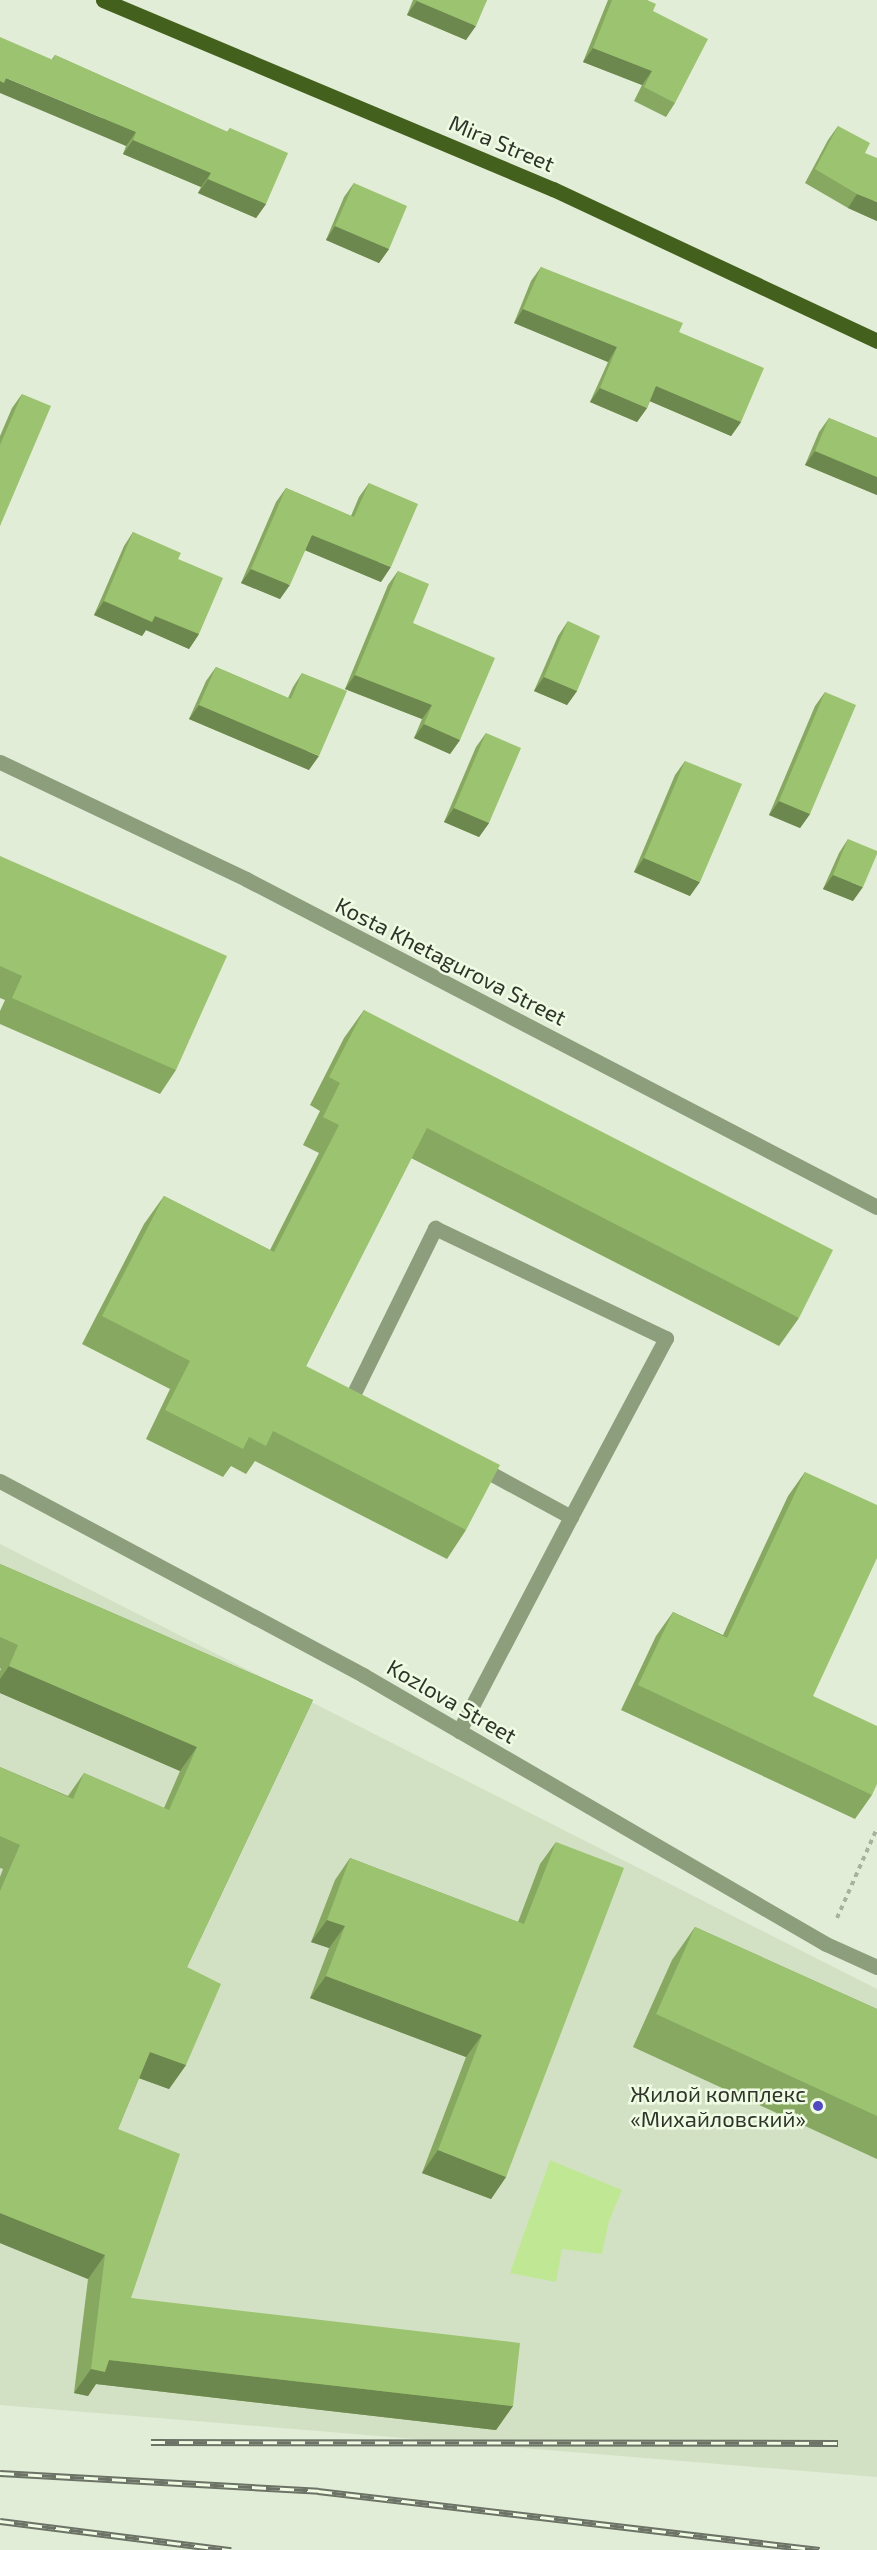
<!DOCTYPE html>
<meta charset="utf-8">
<style>
body{margin:0}
#map{position:relative;width:877px;height:2550px;overflow:hidden;background:#e1edd6;font-family:"Exo 2",sans-serif}
div>[style]{position:absolute}
[style*='--x']{left:calc(var(--x)*1px);top:calc(var(--y)*1px);width:calc(var(--w)*1px);rotate:calc(var(--a)*1deg)}
.built>*{inset:0;background:#d2e1c4}
.green>*{inset:0;background:#c0e894}
.path>*{height:4px;margin-top:-2px;transform-origin:0;background:repeating-linear-gradient(90deg,#a7b19e 0 4.5px,transparent 0 9px)}
.minor>*{height:15px;margin:-7.5px;padding:0 7.5px;transform-origin:7.5px;border-radius:7.5px;background:#8d9e7c}
.major>*{height:15px;margin:-7.5px;padding:0 7.5px;transform-origin:7.5px;border-radius:7.5px;background:#43601c}
.rail>*{height:7px;margin-top:-3.5px;transform-origin:0;background:repeating-linear-gradient(90deg,#effbe3 0 14px,#6c7366 0 28px);box-sizing:border-box;border-block:2px solid #6c7366}
.wall>*{inset:0;background:#86a860}
.shaded-wall>*{inset:0;background:#6d884e}
.building>*{inset:0;background:#9cc370}
.dots>*{width:16px;height:16px;translate:-50% -50%;box-sizing:border-box;border:3px solid #effbe3;border-radius:50%}
span{translate:-50% -50%;white-space:nowrap;text-align:center;line-height:1.15;-webkit-text-stroke:5px #effbe3;paint-order:stroke}
.street-label{font-size:22px;color:#2f342b}
.poi-label{font-size:22px;color:#2f342b}
.right{translate:-100% -50%;text-align:right}
</style>
<div id="map">
<div class="built">
<i style="clip-path:polygon(0 1544px,877px 1989px,877px 2477px,0 2405px)"></i>
</div>
<div class="green">
<i style="clip-path:polygon(550px 2160px,622px 2190px,609px 2221px,602px 2254px,562px 2249px,556px 2282px,510px 2273px)"></i>
</div>
<div class="path">
<i style="--x:837;--y:1918;--w:98;--a:-66"></i>
</div>
<div class="minor">
<i style="--x:0;--y:762;--w:272;--a:25.4"></i>
<i style="--x:246;--y:879;--w:711;--a:27.47"></i>
<i style="--x:360;--y:1404;--w:10;--a:-151"></i>
<i style="--x:351;--y:1399;--w:191;--a:-63.8"></i>
<i style="--x:435;--y:1228;--w:256;--a:25.5"></i>
<i style="--x:666;--y:1338;--w:203;--a:118"></i>
<i style="--x:0;--y:1481;--w:412;--a:28.1"></i>
<i style="--x:363;--y:1675;--w:535;--a:30.16"></i>
<i style="--x:826;--y:1944;--w:56;--a:24.3"></i>
<i style="--x:459;--y:1731;--w:242;--a:-62.4"></i>
<i style="--x:571;--y:1517;--w:107;--a:-151.5"></i>
</div>
<div class="major">
<i style="--x:103;--y:0;--w:488;--a:22.8"></i>
<i style="--x:553;--y:189;--w:358;--a:25.1"></i>
</div>
<div class="rail">
<i style="--x:151;--y:2442;--w:687;--a:0.08"></i>
<i style="--x:0;--y:2473;--w:319;--a:3.2"></i>
<i style="--x:318;--y:2491;--w:505;--a:6.7"></i>
<i style="--x:0;--y:2521;--w:233;--a:7.2"></i>
</div>
<div class="wall">
<i style="clip-path:polygon(413px 0,487px 0,466px 40px,407px 15px)"></i>
<i style="clip-path:polygon(608px 0,647px 0,653px 11px,675px 103px,666px 117px,634px 101px,642px 85px,583px 62px)"></i>
<i style="clip-path:polygon(55px 55px,227px 132px,230px 128px,266px 204px,256px 218px,198px 193px,201px 187px,123px 154px,126px 146px,52px 59px)"></i>
<i style="clip-path:polygon(838px 126px,865px 153px,877px 221px,848px 208px,805px 183px,828px 140px)"></i>
<i style="clip-path:polygon(354px 183px,389px 249px,379px 263px,326px 240px,344px 197px)"></i>
<i style="clip-path:polygon(541px 267px,679px 332px,741px 422px,731px 436px,650px 401px,647px 408px,637px 422px,590px 402px,608px 362px,514px 323px,531px 281px)"></i>
<i style="clip-path:polygon(22px 394px,0 526px,0 436px,12px 408px)"></i>
<i style="clip-path:polygon(829px 418px,877px 438px,877px 495px,805px 465px,819px 432px)"></i>
<i style="clip-path:polygon(369px 483px,381px 582px,305px 550px,280px 599px,241px 583px,276px 502px,286px 488px,351px 516px,359px 497px)"></i>
<i style="clip-path:polygon(133px 532px,178px 559px,199px 634px,189px 649px,146px 630px,142px 636px,94px 615px,124px 546px)"></i>
<i style="clip-path:polygon(398px 571px,413px 623px,460px 740px,450px 754px,414px 738px,422px 719px,345px 689px,388px 585px)"></i>
<i style="clip-path:polygon(568px 621px,577px 691px,567px 705px,534px 691px,558px 636px)"></i>
<i style="clip-path:polygon(216px 667px,288px 698px,293px 687px,302px 673px,309px 770px,189px 719px,206px 681px)"></i>
<i style="clip-path:polygon(825px 692px,810px 814px,800px 828px,769px 815px,815px 706px)"></i>
<i style="clip-path:polygon(486px 733px,489px 823px,479px 837px,444px 822px,476px 747px)"></i>
<i style="clip-path:polygon(685px 761px,690px 896px,634px 872px,675px 775px)"></i>
<i style="clip-path:polygon(848px 839px,853px 901px,823px 889px,839px 853px)"></i>
<i style="clip-path:polygon(0 856px,176px 1070px,160px 1094px,0 1024px,0 1011px,5px 1000px,0 998px)"></i>
<i style="clip-path:polygon(364px 1010px,799px 1318px,779px 1346px,411px 1158px,306px 1366px,466px 1530px,447px 1559px,255px 1461px,246px 1474px,231px 1466px,223px 1477px,146px 1439px,170px 1389px,82px 1344px,144px 1224px,164px 1196px,270px 1250px,319px 1153px,303px 1145px,320px 1111px,310px 1105px,344px 1038px)"></i>
<i style="clip-path:polygon(805px 1472px,813px 1696px,872px 1795px,855px 1819px,621px 1710px,656px 1636px,673px 1612px,723px 1635px,788px 1496px)"></i>
<i style="clip-path:polygon(0 1564px,313px 1700px,187px 1967px,186px 2065px,169px 2089px,139px 2078px,118px 2129px,131px 2298px,513px 2406px,496px 2430px,96px 2384px,88px 2396px,74px 2393px,88px 2279px,0 2243px,0 1877px,3px 1869px,0 1868px,0 1767px,68px 1796px,84px 1773px,164px 1808px,180px 1771px,0 1693px,0 1671px,1px 1669px,0 1668px)"></i>
<i style="clip-path:polygon(556px 1842px,506px 2177px,491px 2199px,422px 2173px,466px 2057px,310px 1998px,329px 1948px,311px 1942px,335px 1880px,350px 1858px,518px 1922px,540px 1864px)"></i>
<i style="clip-path:polygon(695px 1927px,877px 2009px,877px 2159px,633px 2047px,672px 1960px)"></i>
</div>
<div class="shaded-wall">
<i style="clip-path:polygon(417px 1px,476px 26px,466px 40px,407px 15px)"></i>
<i style="clip-path:polygon(593px 48px,652px 71px,642px 85px,583px 62px)"></i>
<i style="clip-path:polygon(6px 78px,136px 132px,126px 146px,0 93px,0 81px)"></i>
<i style="clip-path:polygon(133px 140px,211px 173px,201px 187px,123px 154px)"></i>
<i style="clip-path:polygon(208px 179px,266px 204px,256px 218px,198px 193px)"></i>
<i style="clip-path:polygon(857px 194px,877px 202px,877px 221px,848px 208px)"></i>
<i style="clip-path:polygon(335px 226px,389px 249px,379px 263px,326px 240px)"></i>
<i style="clip-path:polygon(523px 309px,617px 347px,608px 362px,514px 323px)"></i>
<i style="clip-path:polygon(656px 386px,741px 422px,731px 436px,647px 400px)"></i>
<i style="clip-path:polygon(600px 388px,647px 408px,637px 422px,590px 402px)"></i>
<i style="clip-path:polygon(815px 451px,877px 477px,877px 495px,805px 465px)"></i>
<i style="clip-path:polygon(312px 535px,391px 567px,381px 582px,302px 549px)"></i>
<i style="clip-path:polygon(251px 569px,290px 585px,280px 599px,241px 583px)"></i>
<i style="clip-path:polygon(104px 601px,155px 616px,199px 634px,189px 649px,146px 630px,142px 636px,94px 615px)"></i>
<i style="clip-path:polygon(355px 675px,432px 705px,422px 719px,345px 689px)"></i>
<i style="clip-path:polygon(544px 677px,577px 691px,567px 705px,534px 691px)"></i>
<i style="clip-path:polygon(199px 705px,319px 756px,309px 770px,189px 719px)"></i>
<i style="clip-path:polygon(424px 724px,460px 740px,450px 754px,414px 738px)"></i>
<i style="clip-path:polygon(779px 801px,810px 814px,800px 828px,769px 815px)"></i>
<i style="clip-path:polygon(454px 808px,489px 823px,479px 837px,444px 822px)"></i>
<i style="clip-path:polygon(644px 858px,700px 882px,690px 896px,634px 872px)"></i>
<i style="clip-path:polygon(833px 875px,863px 887px,853px 901px,823px 889px)"></i>
<i style="clip-path:polygon(9px 1666px,197px 1747px,180px 1771px,0 1693px,0 1679px)"></i>
<i style="clip-path:polygon(327px 1920px,345px 1926px,329px 1948px,311px 1942px)"></i>
<i style="clip-path:polygon(326px 1976px,482px 2035px,466px 2057px,310px 1998px)"></i>
<i style="clip-path:polygon(150px 2052px,186px 2065px,169px 2089px,133px 2076px)"></i>
<i style="clip-path:polygon(438px 2150px,506px 2177px,491px 2199px,422px 2173px)"></i>
<i style="clip-path:polygon(0 2213px,105px 2255px,88px 2279px,0 2243px)"></i>
<i style="clip-path:polygon(109px 2360px,513px 2406px,496px 2430px,96px 2384px,88px 2396px,74px 2393px,91px 2369px)"></i>
</div>
<div class="building">
<i style="clip-path:polygon(417px 0,487px 0,476px 26px,417px 1px)"></i>
<i style="clip-path:polygon(612px 0,647px 0,656px 4px,653px 11px,708px 39px,675px 103px,644px 87px,652px 71px,593px 48px)"></i>
<i style="clip-path:polygon(0 37px,53px 60px,55px 55px,228px 132px,230px 128px,288px 153px,266px 204px,208px 179px,211px 173px,133px 140px,136px 132px,6px 78px,4px 83px,0 81px)"></i>
<i style="clip-path:polygon(838px 126px,870px 143px,865px 153px,877px 158px,877px 202px,857px 194px,815px 169px)"></i>
<i style="clip-path:polygon(354px 183px,407px 206px,389px 249px,335px 226px)"></i>
<i style="clip-path:polygon(541px 267px,683px 323px,679px 332px,764px 368px,741px 422px,656px 386px,647px 408px,600px 388px,617px 347px,523px 309px)"></i>
<i style="clip-path:polygon(22px 394px,51px 406px,0 526px,0 445px)"></i>
<i style="clip-path:polygon(829px 418px,877px 438px,877px 477px,815px 451px)"></i>
<i style="clip-path:polygon(369px 483px,418px 504px,391px 567px,312px 535px,290px 585px,251px 569px,286px 488px,354px 517px)"></i>
<i style="clip-path:polygon(133px 532px,181px 553px,178px 559px,223px 578px,199px 634px,155px 616px,152px 622px,104px 601px)"></i>
<i style="clip-path:polygon(398px 571px,429px 584px,413px 623px,495px 658px,460px 740px,424px 724px,432px 705px,355px 675px)"></i>
<i style="clip-path:polygon(568px 621px,600px 636px,577px 691px,544px 677px)"></i>
<i style="clip-path:polygon(216px 667px,291px 699px,302px 673px,347px 691px,319px 756px,199px 705px)"></i>
<i style="clip-path:polygon(825px 692px,856px 705px,810px 814px,779px 801px)"></i>
<i style="clip-path:polygon(486px 733px,521px 748px,489px 823px,454px 808px)"></i>
<i style="clip-path:polygon(685px 761px,742px 784px,700px 882px,644px 858px)"></i>
<i style="clip-path:polygon(848px 839px,877px 851px,877px 854px,863px 887px,833px 875px)"></i>
<i style="clip-path:polygon(0 856px,227px 956px,176px 1070px,12px 998px,22px 976px,0 966px)"></i>
<i style="clip-path:polygon(364px 1010px,833px 1250px,799px 1318px,427px 1128px,306px 1366px,500px 1465px,466px 1530px,273px 1431px,266px 1446px,249px 1437px,243px 1449px,165px 1410px,190px 1361px,102px 1316px,164px 1196px,274px 1252px,339px 1125px,323px 1117px,340px 1083px,329px 1077px)"></i>
<i style="clip-path:polygon(805px 1472px,877px 1505px,877px 1558px,813px 1696px,877px 1726px,877px 1784px,872px 1795px,638px 1685px,673px 1612px,727px 1638px)"></i>
<i style="clip-path:polygon(0 1564px,313px 1700px,187px 1967px,221px 1984px,186px 2065px,150px 2052px,118px 2129px,180px 2154px,131px 2298px,520px 2343px,513px 2406px,109px 2360px,105px 2372px,91px 2369px,105px 2255px,0 2213px,0 1891px,20px 1845px,0 1836px,0 1767px,73px 1799px,84px 1773px,169px 1810px,197px 1747px,9px 1666px,18px 1645px,0 1637px)"></i>
<i style="clip-path:polygon(556px 1842px,624px 1868px,506px 2177px,438px 2150px,482px 2035px,326px 1976px,345px 1926px,327px 1920px,350px 1858px,524px 1924px)"></i>
<i style="clip-path:polygon(695px 1927px,877px 2009px,877px 2116px,656px 2014px)"></i>
</div>
<div class="dots">
<i style="left:818px;top:2106px;background:#514bc2"></i>
</div>
<div class="street-label">
<span style="left:502px;top:143px;rotate:23deg">Mira Street</span>
<span style="left:451px;top:961px;rotate:27deg">Kosta Khetagurova Street</span>
<span style="left:452px;top:1701px;rotate:30deg">Kozlova Street</span>
</div>
<div class="poi-label">
<span class="right" style="left:806px;top:2106px">Жилой комплекс<br>«Михайловский»</span>
</div>
</div>
